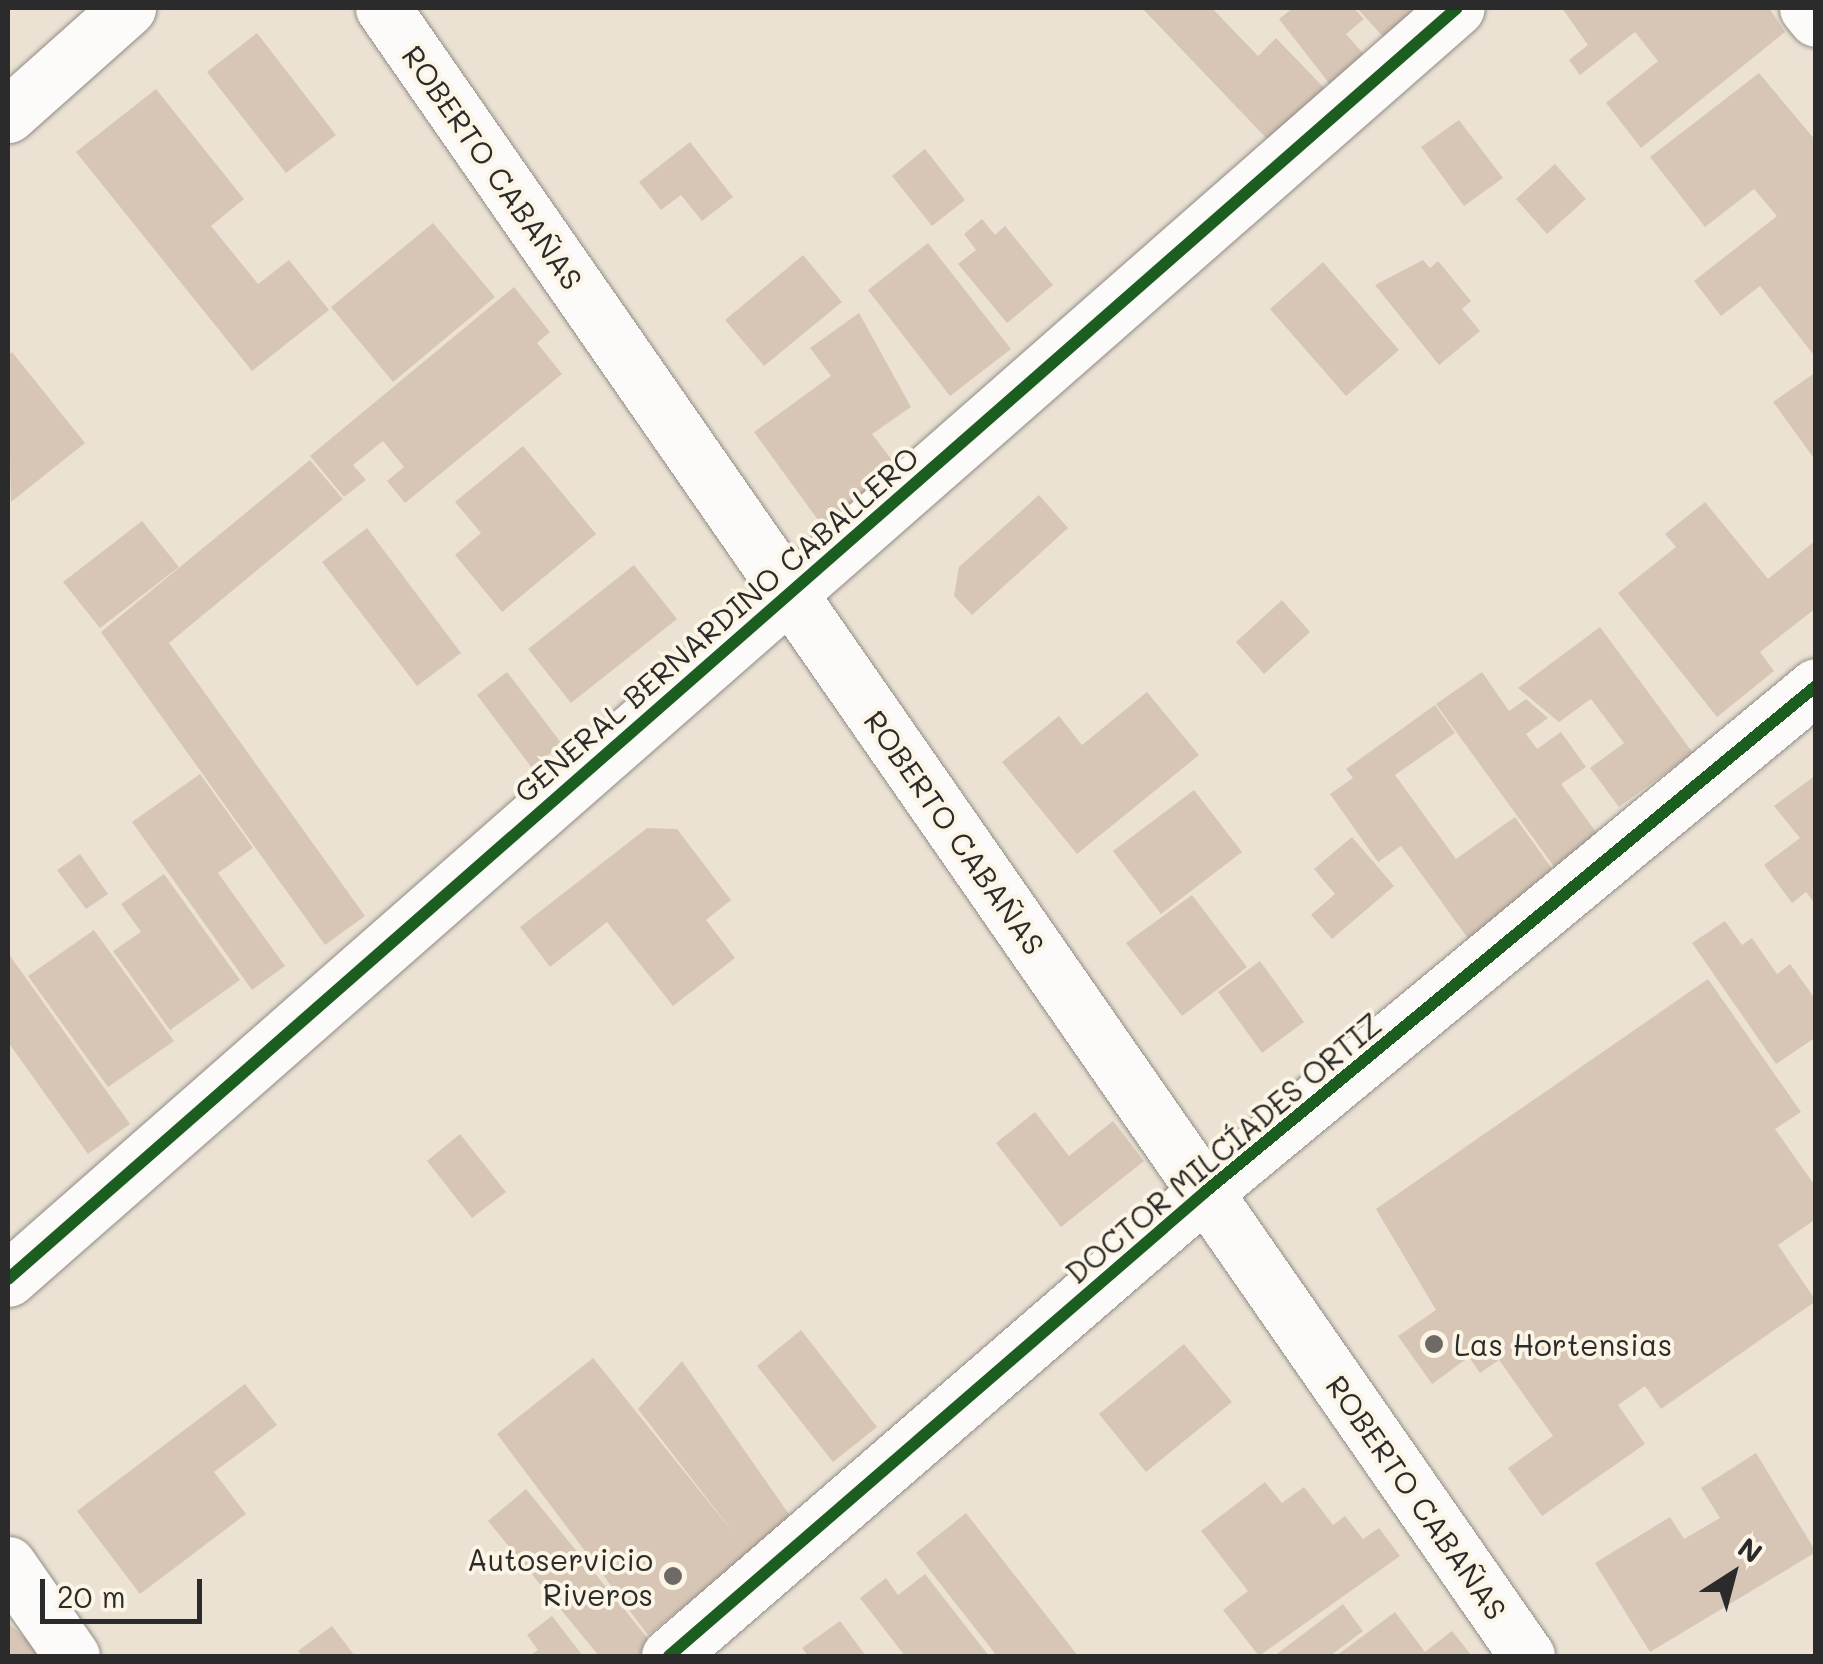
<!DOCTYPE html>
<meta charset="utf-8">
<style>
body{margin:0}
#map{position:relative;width:1823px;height:1664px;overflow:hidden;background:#ebe2d4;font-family:Mali,sans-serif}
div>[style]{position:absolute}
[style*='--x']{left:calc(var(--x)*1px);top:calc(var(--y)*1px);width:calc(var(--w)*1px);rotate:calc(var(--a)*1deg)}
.building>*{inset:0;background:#d7c6b6}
.roads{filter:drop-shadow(0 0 2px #918c85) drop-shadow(0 0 2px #918c85)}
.minor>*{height:55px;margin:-27.5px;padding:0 27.5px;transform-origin:27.5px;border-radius:27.5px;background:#fcfbf9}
.secondary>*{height:55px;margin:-27.5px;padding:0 27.5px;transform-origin:27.5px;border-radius:27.5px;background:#fcfbf9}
.cycleway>*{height:12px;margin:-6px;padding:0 6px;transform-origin:6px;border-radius:6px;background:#1b5e20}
.dots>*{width:28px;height:28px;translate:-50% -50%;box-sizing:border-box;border:5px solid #fcf5e5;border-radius:50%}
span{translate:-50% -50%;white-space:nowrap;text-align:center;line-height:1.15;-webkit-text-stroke:8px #fcf5e5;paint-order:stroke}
.street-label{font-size:30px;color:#2b2b2b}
.poi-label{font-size:30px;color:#2b2b2b}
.left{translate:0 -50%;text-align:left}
.right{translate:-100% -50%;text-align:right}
.frame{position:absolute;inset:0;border:10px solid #2b2b2b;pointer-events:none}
.north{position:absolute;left:1683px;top:1524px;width:100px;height:100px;-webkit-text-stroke:8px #fcf5e5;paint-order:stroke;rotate:36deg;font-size:28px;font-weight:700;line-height:40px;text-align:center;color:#2b2b2b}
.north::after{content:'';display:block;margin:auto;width:35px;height:45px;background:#2b2b2b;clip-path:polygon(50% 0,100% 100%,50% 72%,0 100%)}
.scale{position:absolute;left:40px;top:1579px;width:162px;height:45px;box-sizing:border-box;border:5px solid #2b2b2b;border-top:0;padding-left:12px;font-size:30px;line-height:35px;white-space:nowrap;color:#2b2b2b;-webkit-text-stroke:8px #fcf5e5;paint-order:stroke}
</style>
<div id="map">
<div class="building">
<i style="clip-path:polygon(1142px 8px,1212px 8px,1258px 56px,1276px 38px,1325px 89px,1269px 141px)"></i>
<i style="clip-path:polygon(1293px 8px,1354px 8px,1364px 19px,1346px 34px,1367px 58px,1332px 87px,1279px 19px)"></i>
<i style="clip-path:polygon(1357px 8px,1408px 8px,1416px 17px,1387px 41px)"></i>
<i style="clip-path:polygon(1562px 8px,1769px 8px,1785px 32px,1641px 148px,1606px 103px,1658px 61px,1635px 32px,1580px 75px,1569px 60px,1588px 45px)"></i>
<i style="clip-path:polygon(257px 33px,336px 135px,286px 173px,207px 72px)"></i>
<i style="clip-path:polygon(1759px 73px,1816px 141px,1816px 358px,1760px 286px,1721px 316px,1694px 281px,1777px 216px,1754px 189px,1705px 227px,1650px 157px)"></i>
<i style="clip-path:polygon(156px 89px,244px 199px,211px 226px,258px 284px,289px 260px,329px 310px,252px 371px,76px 152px)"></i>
<i style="clip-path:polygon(1459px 120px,1503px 178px,1464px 206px,1421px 147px)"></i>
<i style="clip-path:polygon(690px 142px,733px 197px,702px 221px,681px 195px,661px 210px,639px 182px)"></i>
<i style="clip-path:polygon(925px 149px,965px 200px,932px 226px,892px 176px)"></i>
<i style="clip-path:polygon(1555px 164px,1586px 199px,1547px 234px,1516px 199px)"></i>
<i style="clip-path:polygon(982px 219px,995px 235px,1005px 226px,1053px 285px,1007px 323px,958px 264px,976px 250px,964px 234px)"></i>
<i style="clip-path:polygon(433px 223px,495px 297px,393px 382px,331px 307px)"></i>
<i style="clip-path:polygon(928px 243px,1011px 349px,950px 396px,868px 290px)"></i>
<i style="clip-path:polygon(803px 255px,842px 302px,764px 366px,725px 320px)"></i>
<i style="clip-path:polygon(1423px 260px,1430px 268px,1438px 261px,1471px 301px,1462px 309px,1480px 331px,1439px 365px,1375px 285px)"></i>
<i style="clip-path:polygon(1323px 262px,1399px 350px,1346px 396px,1270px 309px)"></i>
<i style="clip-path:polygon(514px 287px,550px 332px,537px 343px,562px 374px,405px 503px,387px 481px,404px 467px,383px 441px,353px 465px,366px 480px,344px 497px,310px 456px)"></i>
<i style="clip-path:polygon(859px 313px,911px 407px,872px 434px,898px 468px,821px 524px,754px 432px,831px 376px,810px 348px)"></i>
<i style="clip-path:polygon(12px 352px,85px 443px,11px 502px,8px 356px)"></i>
<i style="clip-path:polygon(1816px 372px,1816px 461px,1773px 402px)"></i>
<i style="clip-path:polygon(523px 446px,596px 534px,502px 612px,455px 555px,481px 533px,455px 502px)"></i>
<i style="clip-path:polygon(310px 460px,343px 499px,169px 643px,365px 916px,325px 945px,101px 632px)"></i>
<i style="clip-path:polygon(1039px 495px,1068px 528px,972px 615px,954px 596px,959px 567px)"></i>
<i style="clip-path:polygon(1705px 502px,1768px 579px,1816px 540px,1816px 608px,1760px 652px,1774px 671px,1717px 717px,1618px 593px,1676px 547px,1665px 534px)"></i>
<i style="clip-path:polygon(142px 521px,179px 567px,100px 628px,63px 582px)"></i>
<i style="clip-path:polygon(367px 528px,461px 653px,417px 686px,322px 562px)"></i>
<i style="clip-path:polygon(634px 565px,677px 619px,571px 703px,528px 649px)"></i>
<i style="clip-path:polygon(1282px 600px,1310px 632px,1264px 674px,1236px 642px)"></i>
<i style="clip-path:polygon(1600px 627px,1693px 753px,1619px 807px,1590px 768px,1624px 743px,1591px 699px,1559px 722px,1518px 688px)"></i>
<i style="clip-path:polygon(507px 672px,562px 744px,532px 768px,477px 695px)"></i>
<i style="clip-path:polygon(1482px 672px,1509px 711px,1526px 699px,1548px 718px,1526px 734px,1537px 749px,1561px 732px,1586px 767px,1561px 784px,1604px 843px,1560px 875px,1436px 704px)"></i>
<i style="clip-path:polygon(1147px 692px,1199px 755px,1077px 854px,1002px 762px,1059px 716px,1082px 745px)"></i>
<i style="clip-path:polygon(1435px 705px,1455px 733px,1395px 775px,1456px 859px,1515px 817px,1560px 880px,1472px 944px,1401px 846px,1378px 862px,1330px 794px,1353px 778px,1346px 769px)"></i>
<i style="clip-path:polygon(200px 774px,253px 848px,218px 873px,285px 966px,252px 990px,132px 822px)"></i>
<i style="clip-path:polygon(1816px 775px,1816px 905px,1806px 892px,1792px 903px,1764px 865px,1800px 838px,1774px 806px)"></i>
<i style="clip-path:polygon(1194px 790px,1242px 852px,1161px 914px,1113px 851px)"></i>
<i style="clip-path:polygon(647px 828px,677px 829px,731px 900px,706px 920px,735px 958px,673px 1006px,607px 922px,550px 967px,520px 927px)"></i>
<i style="clip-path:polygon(1352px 837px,1394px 886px,1332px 939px,1311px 915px,1335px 894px,1314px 869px)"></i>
<i style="clip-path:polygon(80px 854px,108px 894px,86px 909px,57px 870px)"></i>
<i style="clip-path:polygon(164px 874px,240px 980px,170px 1030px,113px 951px,141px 932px,121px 904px)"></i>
<i style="clip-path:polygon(1192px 895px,1247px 967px,1182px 1016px,1126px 943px)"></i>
<i style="clip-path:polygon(1725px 921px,1742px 945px,1752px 938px,1777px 974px,1790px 964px,1816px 1000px,1816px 1037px,1776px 1064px,1692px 943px)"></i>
<i style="clip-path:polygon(94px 930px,174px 1041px,108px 1087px,28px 976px)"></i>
<i style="clip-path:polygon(8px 953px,130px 1124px,88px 1154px,8px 1042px)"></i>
<i style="clip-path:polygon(1260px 961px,1304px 1022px,1262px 1053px,1218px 992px)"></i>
<i style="clip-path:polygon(1708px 979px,1801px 1112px,1775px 1129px,1816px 1187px,1816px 1219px,1778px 1245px,1816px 1301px,1661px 1409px,1645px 1386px,1618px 1405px,1645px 1444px,1542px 1516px,1508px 1468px,1553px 1436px,1499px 1360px,1480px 1373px,1469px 1357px,1432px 1384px,1398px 1336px,1436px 1310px,1376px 1209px)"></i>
<i style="clip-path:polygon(1035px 1112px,1069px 1156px,1113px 1121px,1144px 1161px,1061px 1227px,996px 1143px)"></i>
<i style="clip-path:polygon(460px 1134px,506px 1192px,472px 1218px,427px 1161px)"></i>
<i style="clip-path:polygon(801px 1330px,877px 1427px,833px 1462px,757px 1366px)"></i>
<i style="clip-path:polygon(1184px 1344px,1232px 1402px,1146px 1472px,1099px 1414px)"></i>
<i style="clip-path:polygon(593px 1358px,736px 1536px,638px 1409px,682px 1361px,793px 1520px,648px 1635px,497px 1434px)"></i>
<i style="clip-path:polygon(245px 1384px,277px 1425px,214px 1472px,246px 1514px,140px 1594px,77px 1511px)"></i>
<i style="clip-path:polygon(1756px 1453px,1816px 1552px,1650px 1652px,1595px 1563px,1670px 1517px,1684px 1539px,1720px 1518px,1701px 1488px)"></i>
<i style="clip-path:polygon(1265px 1482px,1282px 1503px,1304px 1487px,1333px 1525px,1345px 1516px,1363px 1539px,1379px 1528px,1400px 1556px,1259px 1656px,1223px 1610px,1248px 1591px,1201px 1531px)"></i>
<i style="clip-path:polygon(526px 1489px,654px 1646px,641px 1656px,599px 1656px,488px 1521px)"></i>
<i style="clip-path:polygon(966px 1513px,1078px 1656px,997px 1656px,916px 1553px)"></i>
<i style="clip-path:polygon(925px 1574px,989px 1656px,905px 1656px,860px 1598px,886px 1578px,898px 1595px)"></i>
<i style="clip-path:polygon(1343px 1604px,1363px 1631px,1330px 1656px,1274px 1656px)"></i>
<i style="clip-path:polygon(1395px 1612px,1425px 1652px,1452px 1631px,1472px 1656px,1336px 1656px)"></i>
<i style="clip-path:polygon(552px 1616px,583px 1656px,529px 1656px,538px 1650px,527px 1635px)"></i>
<i style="clip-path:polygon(840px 1621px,866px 1656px,808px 1656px,802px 1648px)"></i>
<i style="clip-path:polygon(8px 1623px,45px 1656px,8px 1656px)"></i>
<i style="clip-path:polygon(332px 1626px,355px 1656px,302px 1656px,298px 1651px)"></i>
</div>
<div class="roads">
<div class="minor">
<i style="--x:1807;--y:8;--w:14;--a:51"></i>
<i style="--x:8;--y:1279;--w:1927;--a:-41.26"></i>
<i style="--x:8;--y:1564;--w:112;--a:55.2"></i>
<i style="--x:669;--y:1656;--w:709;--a:-40.88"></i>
<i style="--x:1205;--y:1192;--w:793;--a:-39.63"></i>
</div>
<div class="secondary">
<i style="--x:383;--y:8;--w:2006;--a:55.23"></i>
<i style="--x:8;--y:115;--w:161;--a:-41.7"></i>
</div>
</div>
<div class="cycleway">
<i style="--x:8;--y:1279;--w:1927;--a:-41.26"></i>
<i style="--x:669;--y:1656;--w:709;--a:-40.88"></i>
<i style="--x:1205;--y:1192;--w:793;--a:-39.63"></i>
</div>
<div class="dots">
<i style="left:1434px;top:1344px;background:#6e6b66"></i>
<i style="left:673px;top:1576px;background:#6e6b66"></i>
</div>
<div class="street-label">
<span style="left:493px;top:167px;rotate:55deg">ROBERTO CABAÑAS</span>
<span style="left:716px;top:624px;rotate:-41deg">GENERAL BERNARDINO CABALLERO</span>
<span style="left:955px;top:832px;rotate:55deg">ROBERTO CABAÑAS</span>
<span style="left:1223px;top:1148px;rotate:-40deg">DOCTOR MILCÍADES ORTIZ</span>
<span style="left:1417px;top:1497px;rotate:55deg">ROBERTO CABAÑAS</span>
</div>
<div class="poi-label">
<span class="left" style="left:1454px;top:1344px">Las Hortensias</span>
<span class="right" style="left:653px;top:1576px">Autoservicio<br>Riveros</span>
</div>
<div class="frame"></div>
<div class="north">N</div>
<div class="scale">20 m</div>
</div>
